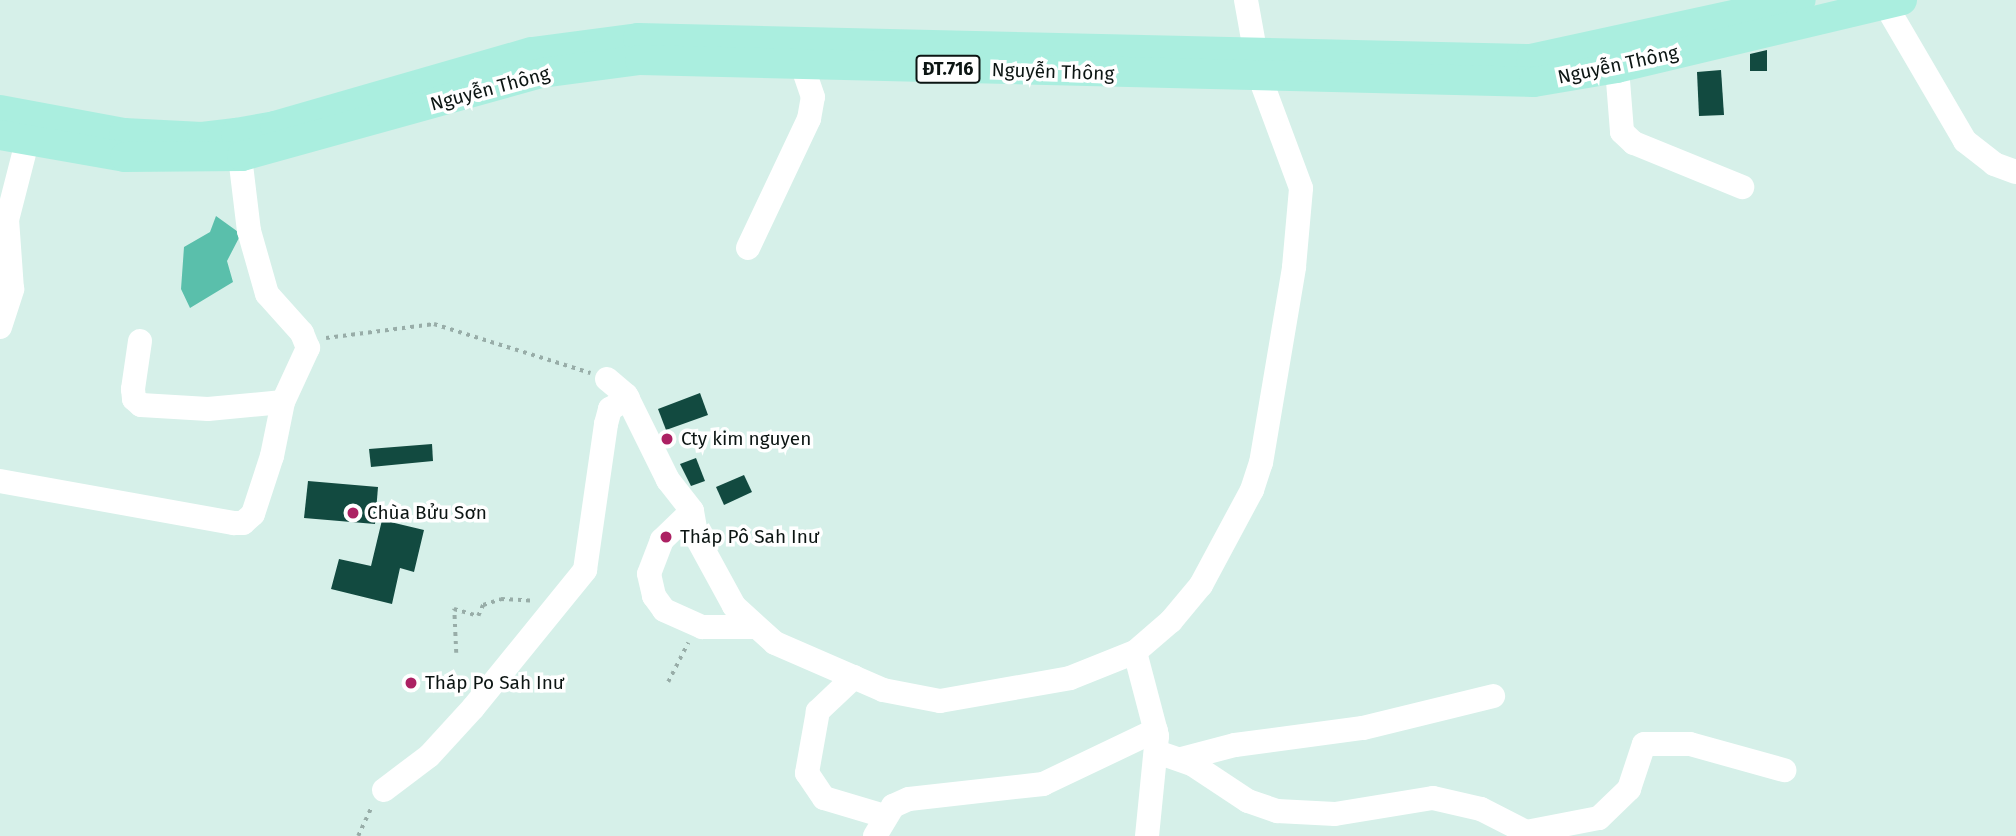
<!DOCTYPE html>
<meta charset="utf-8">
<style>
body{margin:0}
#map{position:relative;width:2016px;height:836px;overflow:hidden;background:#d6f0e9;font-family:"Fira Sans",sans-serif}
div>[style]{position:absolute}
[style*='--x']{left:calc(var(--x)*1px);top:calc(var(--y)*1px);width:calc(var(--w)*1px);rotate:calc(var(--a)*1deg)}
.water>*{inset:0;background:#5abfab}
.building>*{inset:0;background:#124a40}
.path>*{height:3.5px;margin-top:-1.75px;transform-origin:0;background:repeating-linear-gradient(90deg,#98ada8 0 3.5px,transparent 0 8.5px)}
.minor>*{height:24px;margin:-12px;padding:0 12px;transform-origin:12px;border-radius:12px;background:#fff}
.major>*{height:30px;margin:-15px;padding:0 15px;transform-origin:15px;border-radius:15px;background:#aaeedf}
.dots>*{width:19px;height:19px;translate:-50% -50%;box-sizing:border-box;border:4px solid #fff;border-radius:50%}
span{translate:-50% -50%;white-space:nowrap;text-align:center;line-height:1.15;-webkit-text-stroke:7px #fff;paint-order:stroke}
.shield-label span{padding:2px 5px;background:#fff;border:2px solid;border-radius:5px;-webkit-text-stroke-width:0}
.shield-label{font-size:18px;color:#0c1513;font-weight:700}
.street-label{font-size:19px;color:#0c1513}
.poi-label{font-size:19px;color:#0c1513}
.left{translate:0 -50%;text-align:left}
</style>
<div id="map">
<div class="water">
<i style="clip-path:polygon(216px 216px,241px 234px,227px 261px,233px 282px,190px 308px,181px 289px,184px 247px,210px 232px)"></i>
</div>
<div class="building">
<i style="clip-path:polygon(1767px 50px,1767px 71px,1750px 71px,1750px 54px)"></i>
<i style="clip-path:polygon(1721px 70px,1724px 115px,1699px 116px,1697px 72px)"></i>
<i style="clip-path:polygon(700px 393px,708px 415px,666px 430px,658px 409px)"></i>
<i style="clip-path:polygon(432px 444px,433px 461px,371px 467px,369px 449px)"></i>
<i style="clip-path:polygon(696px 458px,705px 481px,691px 486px,680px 464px)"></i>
<i style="clip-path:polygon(744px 475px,752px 492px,724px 505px,716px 487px)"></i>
<i style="clip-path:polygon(308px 481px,378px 487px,375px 524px,304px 518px)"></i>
<i style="clip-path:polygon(382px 520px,424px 530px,414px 572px,400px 568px,392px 604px,331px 589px,339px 559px,371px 566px)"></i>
</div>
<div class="path">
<i style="--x:326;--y:338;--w:109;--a:-7.4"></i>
<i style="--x:434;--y:324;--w:164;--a:17.4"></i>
<i style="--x:456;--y:653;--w:44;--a:-92.6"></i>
<i style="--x:454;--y:609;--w:25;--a:16"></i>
<i style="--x:478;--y:616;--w:12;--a:-66"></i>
<i style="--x:483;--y:605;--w:19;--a:-18"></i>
<i style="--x:501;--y:599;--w:33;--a:3"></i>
<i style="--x:668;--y:682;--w:44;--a:-62.9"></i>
<i style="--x:358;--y:836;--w:33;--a:-65"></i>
</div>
<div class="minor">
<i style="--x:1885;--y:4;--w:159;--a:59.7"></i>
<i style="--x:1965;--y:141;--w:37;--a:38"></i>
<i style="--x:1994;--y:164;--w:23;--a:20"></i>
<i style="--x:1617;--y:68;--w:64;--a:85.5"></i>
<i style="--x:1622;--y:132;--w:16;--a:43"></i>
<i style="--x:1634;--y:143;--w:117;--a:22.2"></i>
<i style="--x:748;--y:248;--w:143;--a:-64.7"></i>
<i style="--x:809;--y:119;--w:22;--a:-80"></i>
<i style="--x:813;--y:97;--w:34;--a:-109"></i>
<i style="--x:0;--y:327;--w:40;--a:-72"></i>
<i style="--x:12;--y:289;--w:69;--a:-94.1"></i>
<i style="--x:7;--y:220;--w:81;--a:-75.6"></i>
<i style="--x:140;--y:341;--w:49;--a:98.3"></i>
<i style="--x:133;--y:389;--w:10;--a:84"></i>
<i style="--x:134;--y:399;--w:9;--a:41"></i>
<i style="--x:141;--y:405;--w:67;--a:3.4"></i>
<i style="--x:208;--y:409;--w:75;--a:-5.3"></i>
<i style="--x:607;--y:379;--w:25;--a:40"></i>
<i style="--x:626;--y:395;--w:95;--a:63.7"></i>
<i style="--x:668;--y:480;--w:39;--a:52"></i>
<i style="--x:692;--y:511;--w:27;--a:80"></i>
<i style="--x:697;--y:538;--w:77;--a:61.4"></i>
<i style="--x:734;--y:606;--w:55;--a:42.1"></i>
<i style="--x:775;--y:643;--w:118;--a:23.5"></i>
<i style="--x:883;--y:690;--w:58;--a:10.9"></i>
<i style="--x:940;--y:701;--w:132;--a:-10"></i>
<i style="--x:1070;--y:678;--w:70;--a:-21.8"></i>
<i style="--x:1135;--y:652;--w:48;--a:-40.7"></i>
<i style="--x:1171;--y:621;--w:47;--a:-50.2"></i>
<i style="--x:1201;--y:585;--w:108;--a:-61.8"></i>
<i style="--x:1252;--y:490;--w:28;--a:-72"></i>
<i style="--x:1261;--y:463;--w:199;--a:-80.4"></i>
<i style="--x:1294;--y:267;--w:79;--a:-84.9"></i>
<i style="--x:1301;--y:188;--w:117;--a:-110.4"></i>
<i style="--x:1260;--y:78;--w:79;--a:-100.2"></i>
<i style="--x:0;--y:481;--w:238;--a:10.2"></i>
<i style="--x:234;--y:523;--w:9;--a:0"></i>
<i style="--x:243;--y:523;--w:13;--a:-42"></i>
<i style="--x:253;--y:514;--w:61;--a:-71.9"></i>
<i style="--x:272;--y:456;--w:55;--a:-78.5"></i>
<i style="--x:283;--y:402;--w:60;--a:-65.2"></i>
<i style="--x:308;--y:348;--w:16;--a:-112"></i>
<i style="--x:302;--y:333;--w:52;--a:-131.9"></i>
<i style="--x:267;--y:294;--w:66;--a:-105.9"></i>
<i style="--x:249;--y:231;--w:92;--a:-96.9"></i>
<i style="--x:692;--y:511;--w:42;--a:136"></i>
<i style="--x:662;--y:540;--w:36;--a:111"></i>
<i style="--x:649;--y:574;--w:23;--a:77"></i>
<i style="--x:654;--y:596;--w:17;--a:54"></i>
<i style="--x:664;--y:610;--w:42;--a:24.1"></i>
<i style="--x:702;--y:627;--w:50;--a:0"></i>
<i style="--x:1135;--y:652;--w:87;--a:75.3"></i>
<i style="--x:1157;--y:736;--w:100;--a:95.7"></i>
<i style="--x:854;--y:677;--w:50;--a:136.6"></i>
<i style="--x:818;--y:711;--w:63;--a:100.1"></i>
<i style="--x:807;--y:773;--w:30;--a:56"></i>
<i style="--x:824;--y:798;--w:63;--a:16.7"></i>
<i style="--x:1157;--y:752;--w:37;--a:19"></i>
<i style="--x:1192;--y:764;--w:67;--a:33.5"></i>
<i style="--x:1248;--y:801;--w:31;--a:19"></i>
<i style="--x:1277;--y:811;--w:58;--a:3"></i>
<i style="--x:1335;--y:814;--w:99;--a:-9.3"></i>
<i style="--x:1433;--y:798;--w:49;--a:12.9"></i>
<i style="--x:1481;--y:809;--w:51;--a:27.1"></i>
<i style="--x:1526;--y:832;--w:74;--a:-10.9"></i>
<i style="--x:1599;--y:818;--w:42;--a:-44"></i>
<i style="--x:1629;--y:789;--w:47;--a:-71.6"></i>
<i style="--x:1644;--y:744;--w:46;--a:0"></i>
<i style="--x:1690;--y:744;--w:98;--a:15.5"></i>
<i style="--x:1181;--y:759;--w:56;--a:-14.5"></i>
<i style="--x:1235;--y:745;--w:129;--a:-7.6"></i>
<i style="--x:1363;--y:728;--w:134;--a:-13.8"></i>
<i style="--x:384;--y:790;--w:56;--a:-37.1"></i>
<i style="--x:429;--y:756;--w:65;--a:-47.5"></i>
<i style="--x:473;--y:708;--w:178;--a:-50.9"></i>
<i style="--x:585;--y:570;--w:148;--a:-81.8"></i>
<i style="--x:606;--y:424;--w:16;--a:-75"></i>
<i style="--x:610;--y:409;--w:21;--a:-31"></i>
<i style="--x:875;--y:836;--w:35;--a:-59"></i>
<i style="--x:893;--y:806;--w:17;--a:-24"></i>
<i style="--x:909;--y:799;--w:135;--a:-6.4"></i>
<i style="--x:1043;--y:784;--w:125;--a:-25.5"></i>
</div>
<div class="major">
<i style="--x:0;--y:110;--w:126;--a:10.5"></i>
<i style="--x:124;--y:133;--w:78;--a:2.9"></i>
<i style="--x:202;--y:137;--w:34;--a:-7"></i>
<i style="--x:236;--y:133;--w:40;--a:-10"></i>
<i style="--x:275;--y:126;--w:267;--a:-16.1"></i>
<i style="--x:532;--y:52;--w:107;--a:-7.5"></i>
<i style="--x:638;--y:38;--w:893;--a:1.35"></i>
<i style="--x:1531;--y:59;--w:276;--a:-12.3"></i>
<i style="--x:0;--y:135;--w:127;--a:10"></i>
<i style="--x:125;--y:157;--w:117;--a:-0.5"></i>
<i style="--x:242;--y:156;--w:311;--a:-15.5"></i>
<i style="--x:542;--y:73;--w:99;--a:-7.6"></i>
<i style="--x:640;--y:60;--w:894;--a:1.41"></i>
<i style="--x:1534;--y:82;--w:84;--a:-9.6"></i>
<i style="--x:1617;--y:68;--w:293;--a:-13.4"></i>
</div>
<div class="dots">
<i style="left:667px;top:439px;background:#ac2163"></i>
<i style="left:353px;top:513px;background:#ac2163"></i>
<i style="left:666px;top:537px;background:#ac2163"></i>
<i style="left:411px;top:683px;background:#ac2163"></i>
</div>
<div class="shield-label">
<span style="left:948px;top:69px">ĐT.716</span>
</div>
<div class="street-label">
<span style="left:1618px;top:65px;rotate:-12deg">Nguyễn Thông</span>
<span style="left:1053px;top:72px;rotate:2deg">Nguyễn Thông</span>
<span style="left:490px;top:89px;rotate:-15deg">Nguyễn Thông</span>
</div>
<div class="poi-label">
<span class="left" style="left:681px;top:439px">Cty kim nguyen</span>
<span class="left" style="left:367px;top:513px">Chùa Bửu Sơn</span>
<span class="left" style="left:680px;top:537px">Tháp Pô Sah Inư</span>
<span class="left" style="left:425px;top:683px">Tháp Po Sah Inư</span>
</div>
</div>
